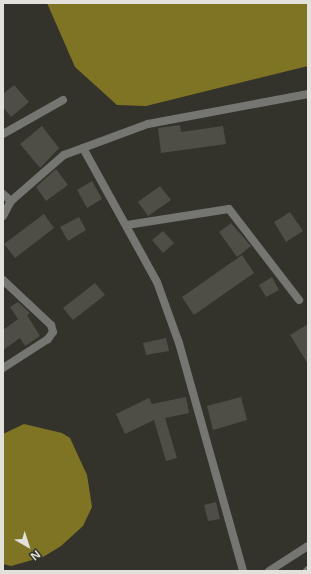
<!DOCTYPE html>
<style>
body{margin:0}
#map{position:relative;width:311px;height:574px;overflow:hidden;background:#34332b;font-family:"Noto Sans",sans-serif}
div>[style]{position:absolute}
[style*='--x']{left:calc(var(--x)*1px);top:calc(var(--y)*1px);width:calc(var(--w)*1px);rotate:calc(var(--a)*1deg)}
.water>*{inset:0;background:#7e7424}
.building>*{inset:0;background:#4f4e46}
.minor>*{height:8px;margin:-4px;padding:0 4px;transform-origin:4px;border-radius:4px;background:#757571}
span{translate:-50% -50%;white-space:nowrap;text-align:center;line-height:1.15;-webkit-text-stroke:3px #34332b;paint-order:stroke}
.frame{position:absolute;inset:0;border:4px solid #e2e1dc;pointer-events:none}
.north{position:absolute;left:8px;top:526px;width:40px;height:40px;-webkit-text-stroke:3px #34332b;paint-order:stroke;rotate:141deg;font-size:11px;font-weight:700;line-height:16px;text-align:center;color:#e2e1dc}
.north::after{content:'';display:block;margin:auto;width:14px;height:18px;background:#e2e1dc;clip-path:polygon(50% 0,100% 100%,50% 72%,0 100%)}
</style>
<div id="map">
<div class="water">
<i style="clip-path:polygon(47px 3px,307px 3px,308px 66px,146px 106px,117px 105px,75px 67px)"></i>
<i style="clip-path:polygon(24px 424px,62px 433px,70px 438px,87px 475px,92px 507px,83px 526px,61px 546px,43px 557px,11px 566px,3px 564px,3px 434px)"></i>
</div>
<div class="building">
<i style="clip-path:polygon(14px 85px,29px 102px,11px 117px,3px 107px,3px 94px)"></i>
<i style="clip-path:polygon(180px 125px,181px 132px,223px 126px,226px 144px,161px 153px,158px 128px)"></i>
<i style="clip-path:polygon(42px 126px,59px 148px,40px 168px,20px 144px)"></i>
<i style="clip-path:polygon(56px 169px,68px 185px,46px 201px,36px 187px)"></i>
<i style="clip-path:polygon(92px 181px,102px 199px,87px 208px,77px 190px)"></i>
<i style="clip-path:polygon(160px 186px,171px 200px,148px 216px,138px 202px)"></i>
<i style="clip-path:polygon(290px 212px,303px 231px,286px 242px,274px 222px)"></i>
<i style="clip-path:polygon(44px 214px,54px 228px,15px 258px,4px 244px)"></i>
<i style="clip-path:polygon(79px 217px,86px 230px,68px 241px,60px 227px)"></i>
<i style="clip-path:polygon(231px 223px,251px 246px,237px 257px,219px 232px)"></i>
<i style="clip-path:polygon(163px 231px,174px 243px,163px 253px,152px 240px)"></i>
<i style="clip-path:polygon(242px 255px,254px 273px,194px 315px,182px 297px)"></i>
<i style="clip-path:polygon(272px 277px,279px 290px,266px 297px,259px 285px)"></i>
<i style="clip-path:polygon(95px 283px,105px 295px,73px 320px,63px 308px)"></i>
<i style="clip-path:polygon(18px 302px,30px 313px,27px 315px,40px 336px,25px 346px,20px 338px,3px 350px,3px 330px,18px 319px,10px 307px)"></i>
<i style="clip-path:polygon(308px 324px,308px 364px,290px 335px)"></i>
<i style="clip-path:polygon(166px 338px,169px 351px,146px 355px,143px 343px)"></i>
<i style="clip-path:polygon(186px 397px,189px 413px,165px 418px,177px 458px,166px 461px,154px 420px,125px 434px,116px 414px,149px 398px,152px 404px)"></i>
<i style="clip-path:polygon(241px 397px,247px 420px,213px 430px,207px 406px)"></i>
<i style="clip-path:polygon(216px 502px,220px 519px,208px 521px,204px 505px)"></i>
</div>
<div class="minor">
<i style="--x:3;--y:134;--w:69;--a:-29.5"></i>
<i style="--x:83;--y:148;--w:153;--a:61.1"></i>
<i style="--x:157;--y:282;--w:65;--a:70.2"></i>
<i style="--x:179;--y:343;--w:237;--a:74.3"></i>
<i style="--x:3;--y:194;--w:11;--a:41"></i>
<i style="--x:3;--y:216;--w:17;--a:-62"></i>
<i style="--x:11;--y:201;--w:70;--a:-41"></i>
<i style="--x:64;--y:155;--w:90;--a:-20.3"></i>
<i style="--x:148;--y:124;--w:163;--a:-10.6"></i>
<i style="--x:127;--y:225;--w:103;--a:-8.9"></i>
<i style="--x:229;--y:209;--w:115;--a:52.4"></i>
<i style="--x:3;--y:280;--w:66;--a:43.2"></i>
<i style="--x:51;--y:325;--w:7;--a:74"></i>
<i style="--x:53;--y:332;--w:9;--a:126"></i>
<i style="--x:48;--y:339;--w:54;--a:147.2"></i>
<i style="--x:269;--y:571;--w:46;--a:-32.7"></i>
<i style="--x:307;--y:571;--w:1;--a:-45"></i>
</div>
<div class="frame"></div>
<div class="north">N</div>
</div>
